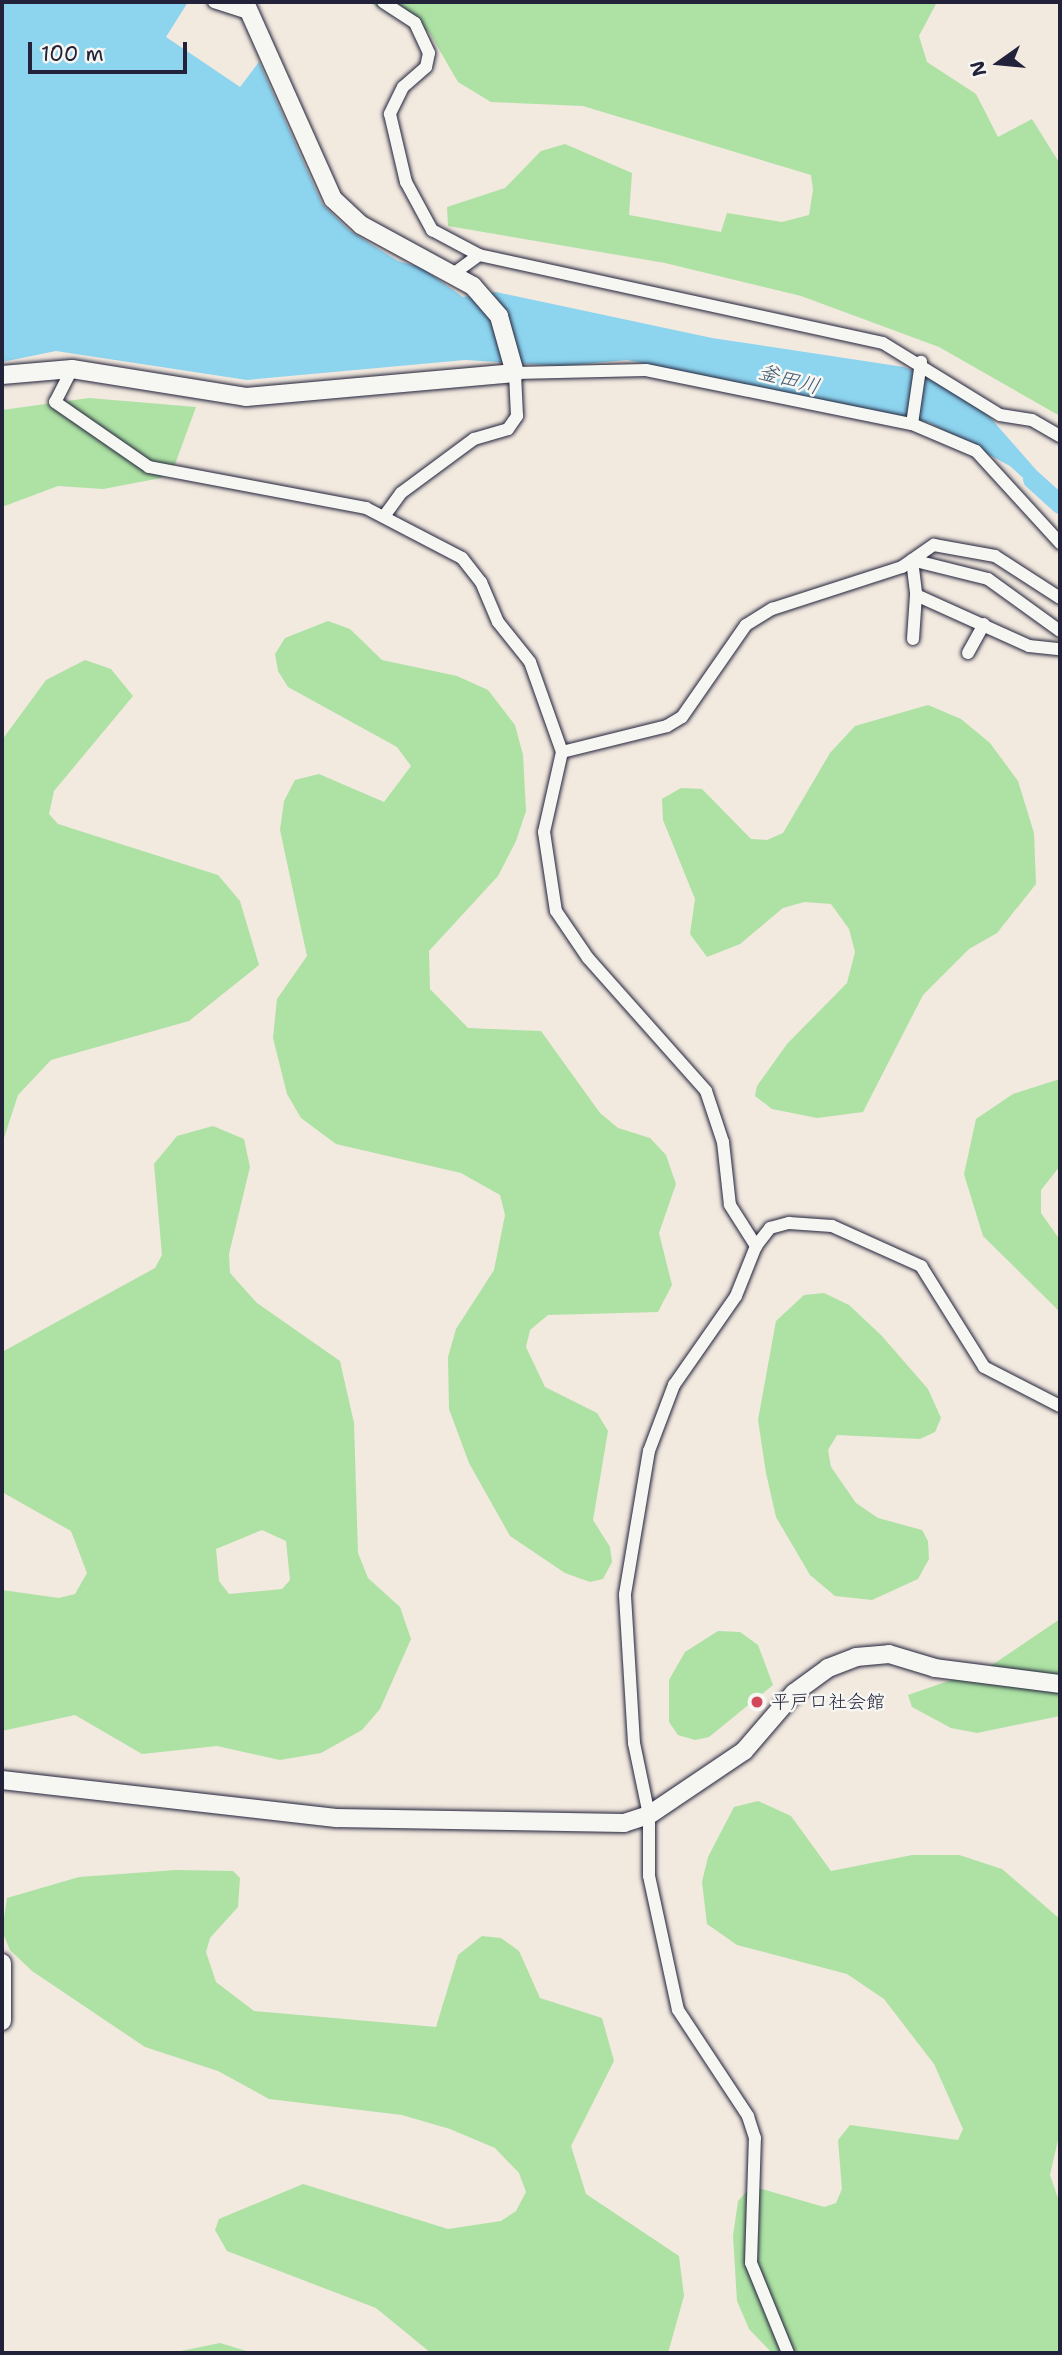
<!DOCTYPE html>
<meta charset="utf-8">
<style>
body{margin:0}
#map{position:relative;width:1062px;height:2355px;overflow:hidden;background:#f2e9df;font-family:"Shantell Sans","Klee One",sans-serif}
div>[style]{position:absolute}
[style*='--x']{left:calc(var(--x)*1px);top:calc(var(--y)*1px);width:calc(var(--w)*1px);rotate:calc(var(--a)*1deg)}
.green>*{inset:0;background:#ade2a4}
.water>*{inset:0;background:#8dd4ef}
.river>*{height:19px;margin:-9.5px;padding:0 9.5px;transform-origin:9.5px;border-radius:9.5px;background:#8dd4ef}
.roads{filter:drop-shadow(0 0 2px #22223b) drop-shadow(0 0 2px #22223b)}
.street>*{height:12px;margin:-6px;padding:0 6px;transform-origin:6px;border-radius:6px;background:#f6f6f2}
.secondary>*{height:18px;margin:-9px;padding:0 9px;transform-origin:9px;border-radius:9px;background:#f6f6f2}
.dots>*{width:19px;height:19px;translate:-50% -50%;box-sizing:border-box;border:4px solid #f6f6f2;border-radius:50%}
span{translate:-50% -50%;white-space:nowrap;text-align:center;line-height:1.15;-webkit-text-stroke:5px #f6f6f2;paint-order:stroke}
.poi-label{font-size:19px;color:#22223b}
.left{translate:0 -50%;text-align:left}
.water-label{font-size:21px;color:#425771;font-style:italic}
.frame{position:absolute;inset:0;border:4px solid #22223b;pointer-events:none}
.north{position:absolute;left:964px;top:28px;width:70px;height:70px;-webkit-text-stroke:5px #f6f6f2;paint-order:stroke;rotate:255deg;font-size:19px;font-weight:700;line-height:28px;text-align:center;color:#22223b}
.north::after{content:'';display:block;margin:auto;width:24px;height:32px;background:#22223b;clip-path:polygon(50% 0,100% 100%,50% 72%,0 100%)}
.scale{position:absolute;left:28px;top:42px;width:159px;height:32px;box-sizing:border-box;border:4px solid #22223b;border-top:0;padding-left:9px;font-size:21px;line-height:24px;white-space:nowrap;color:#22223b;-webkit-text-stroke:5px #f6f6f2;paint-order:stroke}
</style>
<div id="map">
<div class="green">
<i style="clip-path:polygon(368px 2px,937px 2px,919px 36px,927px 62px,976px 94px,998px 137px,1032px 119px,1060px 164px,1060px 416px,939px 347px,801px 296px,665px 263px,448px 226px,447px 207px,505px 188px,541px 151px,565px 144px,632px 173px,629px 215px,721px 232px,727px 213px,782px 222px,809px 215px,813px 190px,811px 175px,583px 106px,491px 102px,458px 82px,429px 32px)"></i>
<i style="clip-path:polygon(89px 398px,196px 407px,174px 467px,161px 478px,103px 489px,58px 486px,2px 507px,2px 410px)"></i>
<i style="clip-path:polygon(328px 621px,350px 629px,382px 660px,457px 676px,488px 690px,515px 725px,523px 755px,526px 811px,516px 841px,498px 876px,429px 951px,430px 989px,468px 1028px,541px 1031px,600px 1113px,618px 1128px,650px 1138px,666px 1155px,676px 1184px,659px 1233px,672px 1285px,658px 1312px,548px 1315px,530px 1330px,526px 1347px,545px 1387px,597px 1413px,608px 1431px,593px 1520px,610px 1547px,612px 1562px,603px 1579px,590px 1582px,565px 1573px,510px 1536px,469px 1463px,449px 1409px,448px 1357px,456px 1329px,494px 1270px,505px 1215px,500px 1195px,461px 1173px,336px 1144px,301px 1118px,287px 1094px,273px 1038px,277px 999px,307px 956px,280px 830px,284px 801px,295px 780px,319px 774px,384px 802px,411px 766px,397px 747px,288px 687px,278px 671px,275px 654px,285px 638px)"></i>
<i style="clip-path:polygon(85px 660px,111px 669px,133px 696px,54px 791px,49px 814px,58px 824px,218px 875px,240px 901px,259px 965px,189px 1021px,51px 1060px,18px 1095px,2px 1144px,2px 740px,46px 680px)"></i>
<i style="clip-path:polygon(928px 705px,961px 719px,990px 743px,1018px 781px,1034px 833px,1036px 884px,997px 933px,969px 949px,923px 995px,863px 1112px,817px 1118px,772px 1109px,755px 1096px,757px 1086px,787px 1044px,847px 983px,855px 952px,849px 929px,831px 904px,804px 902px,783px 908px,740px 944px,707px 957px,690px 934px,695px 899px,663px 820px,662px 799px,681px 788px,702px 789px,751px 839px,767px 840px,783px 833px,830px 753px,855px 726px)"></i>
<i style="clip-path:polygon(1060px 1079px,1060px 1166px,1041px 1190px,1041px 1213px,1060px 1240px,1060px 1312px,983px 1236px,964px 1174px,976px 1119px,1013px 1094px)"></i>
<i style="clip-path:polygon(evenodd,213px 1126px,244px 1139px,250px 1167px,229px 1254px,230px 1273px,257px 1303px,340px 1361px,354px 1423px,358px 1553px,368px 1578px,400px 1607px,411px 1639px,380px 1709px,362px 1730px,321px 1753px,280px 1760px,217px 1746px,142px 1754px,75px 1715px,2px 1731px,2px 1590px,59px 1598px,75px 1594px,87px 1573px,71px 1531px,2px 1492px,2px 1352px,155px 1268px,162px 1255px,154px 1164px,177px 1136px,213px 1126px,262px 1530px,286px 1541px,290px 1580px,282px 1589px,229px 1594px,219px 1581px,216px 1549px,262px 1530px)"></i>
<i style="clip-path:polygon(824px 1293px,849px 1305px,881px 1335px,928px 1389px,941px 1418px,935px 1432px,920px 1439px,837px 1435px,828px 1450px,831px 1467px,856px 1503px,878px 1518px,922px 1530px,928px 1541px,929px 1559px,918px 1579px,872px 1600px,835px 1596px,810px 1575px,776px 1517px,766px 1473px,758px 1420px,776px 1321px,804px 1295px)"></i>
<i style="clip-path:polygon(1060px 1619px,1060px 1716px,977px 1733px,951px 1728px,912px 1707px,908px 1695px,989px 1667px)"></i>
<i style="clip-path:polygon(718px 1631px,740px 1632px,758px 1645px,773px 1685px,709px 1737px,695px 1740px,678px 1735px,669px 1722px,669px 1680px,685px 1652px)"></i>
<i style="clip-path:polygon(758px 1801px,791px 1816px,831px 1871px,912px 1855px,959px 1855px,1002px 1869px,1060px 1919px,1060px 2131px,1050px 2175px,1060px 2204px,1060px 2353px,772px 2353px,749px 2329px,737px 2301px,733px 2236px,738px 2201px,747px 2191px,762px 2189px,824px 2207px,836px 2203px,842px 2189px,838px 2140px,850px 2125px,958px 2140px,963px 2129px,934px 2064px,884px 1999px,847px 1974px,737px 1945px,707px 1924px,702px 1882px,708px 1857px,734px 1807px)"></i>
<i style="clip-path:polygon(176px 1870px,233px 1871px,240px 1878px,238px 1907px,210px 1938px,206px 1952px,216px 1982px,254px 2011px,436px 2027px,458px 1955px,482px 1936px,501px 1938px,519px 1951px,540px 1998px,602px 2018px,614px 2061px,571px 2146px,586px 2194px,679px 2256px,684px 2296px,668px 2353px,431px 2353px,376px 2308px,227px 2251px,215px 2230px,219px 2219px,303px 2184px,448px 2229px,501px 2221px,516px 2211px,526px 2192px,519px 2173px,495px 2148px,450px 2129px,402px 2115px,269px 2099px,218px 2071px,145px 2047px,32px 1971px,10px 1950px,2px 1931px,7px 1898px,79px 1877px)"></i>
<i style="clip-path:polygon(220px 2343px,253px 2353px,171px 2353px)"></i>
</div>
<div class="water">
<i style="clip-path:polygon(2px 2px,188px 2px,166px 37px,240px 87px,259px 62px,322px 204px,350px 231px,398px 261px,422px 268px,463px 297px,496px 292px,712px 338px,904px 367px,973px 398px,1060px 497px,1042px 495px,1010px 466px,930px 423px,627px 360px,563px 366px,465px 360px,247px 380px,56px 351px,2px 362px)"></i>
</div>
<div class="river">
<i style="--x:1032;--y:479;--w:38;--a:42"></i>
</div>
<div class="roads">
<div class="street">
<i style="--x:214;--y:2;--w:39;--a:18"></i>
<i style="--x:383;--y:2;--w:38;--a:33"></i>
<i style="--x:415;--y:23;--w:33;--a:65"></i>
<i style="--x:429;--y:53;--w:14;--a:102"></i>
<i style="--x:426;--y:67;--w:30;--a:139"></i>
<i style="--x:403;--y:87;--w:30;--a:116"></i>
<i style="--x:390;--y:114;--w:70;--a:76.8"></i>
<i style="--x:406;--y:182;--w:55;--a:61.6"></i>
<i style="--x:432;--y:230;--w:53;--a:28"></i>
<i style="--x:479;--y:255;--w:413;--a:12.3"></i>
<i style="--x:883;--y:343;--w:137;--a:31.6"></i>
<i style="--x:1000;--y:415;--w:32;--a:9"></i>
<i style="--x:1032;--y:420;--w:32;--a:30"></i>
<i style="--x:453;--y:274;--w:32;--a:-36"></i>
<i style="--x:72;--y:369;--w:37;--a:117"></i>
<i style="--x:55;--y:402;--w:114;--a:34.7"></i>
<i style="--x:149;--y:467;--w:221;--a:10.7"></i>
<i style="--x:366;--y:508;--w:108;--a:27.5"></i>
<i style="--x:462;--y:558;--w:31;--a:52"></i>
<i style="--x:481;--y:582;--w:43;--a:67"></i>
<i style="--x:498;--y:622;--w:51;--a:51.3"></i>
<i style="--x:530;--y:662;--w:96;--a:70.4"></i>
<i style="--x:562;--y:752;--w:82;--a:102.7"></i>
<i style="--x:544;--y:832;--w:80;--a:81.4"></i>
<i style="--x:556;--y:911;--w:57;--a:55.8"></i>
<i style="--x:588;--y:958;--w:178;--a:48.4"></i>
<i style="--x:706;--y:1091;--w:54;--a:71.6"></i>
<i style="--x:723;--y:1142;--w:63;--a:83.7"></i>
<i style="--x:730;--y:1205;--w:49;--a:57.6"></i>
<i style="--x:912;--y:424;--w:63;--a:-81.7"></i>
<i style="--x:385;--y:515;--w:27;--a:-54"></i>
<i style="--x:401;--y:493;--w:91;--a:-36.5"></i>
<i style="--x:474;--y:439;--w:35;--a:-16"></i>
<i style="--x:508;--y:429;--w:16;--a:-55"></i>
<i style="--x:517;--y:416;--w:43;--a:-92.7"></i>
<i style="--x:515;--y:373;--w:131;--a:-1.3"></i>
<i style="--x:646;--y:370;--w:271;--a:11.5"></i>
<i style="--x:912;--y:424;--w:69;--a:22.9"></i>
<i style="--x:976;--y:451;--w:125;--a:47.6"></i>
<i style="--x:1060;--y:631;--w:89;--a:-144.2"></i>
<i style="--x:988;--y:579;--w:78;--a:-166"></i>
<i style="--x:912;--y:560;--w:35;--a:83"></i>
<i style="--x:916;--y:595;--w:124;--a:24.3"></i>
<i style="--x:1029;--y:646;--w:31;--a:6"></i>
<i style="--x:913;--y:639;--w:44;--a:-86.1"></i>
<i style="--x:968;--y:653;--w:33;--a:-61"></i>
<i style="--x:562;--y:752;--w:108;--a:-13.9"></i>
<i style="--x:667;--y:726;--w:17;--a:-31"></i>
<i style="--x:682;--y:717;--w:112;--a:-55.2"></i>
<i style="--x:746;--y:625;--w:31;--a:-32"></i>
<i style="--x:772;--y:609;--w:137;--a:-17.9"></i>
<i style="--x:902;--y:567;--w:39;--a:-35"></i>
<i style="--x:934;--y:545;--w:62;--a:10.2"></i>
<i style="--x:995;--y:556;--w:77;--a:32.9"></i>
<i style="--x:788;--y:2353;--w:97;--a:-112.3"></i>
<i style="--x:751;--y:2263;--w:125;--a:-88.2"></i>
<i style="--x:755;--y:2138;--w:23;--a:-108"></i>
<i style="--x:748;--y:2116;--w:127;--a:-123.4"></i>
<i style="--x:678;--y:2010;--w:137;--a:-102.2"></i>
<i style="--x:649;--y:1876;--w:61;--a:-90"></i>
<i style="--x:649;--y:1815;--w:74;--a:-101.8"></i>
<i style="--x:634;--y:1743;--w:149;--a:-93.5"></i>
<i style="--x:625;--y:1594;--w:145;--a:-80.5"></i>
<i style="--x:649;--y:1451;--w:71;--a:-69.3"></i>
<i style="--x:674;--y:1385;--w:108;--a:-55.1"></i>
<i style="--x:736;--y:1296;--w:54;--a:-68.2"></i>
<i style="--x:756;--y:1246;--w:23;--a:-52"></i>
<i style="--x:770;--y:1228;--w:20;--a:-15"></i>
<i style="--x:789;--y:1223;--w:43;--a:4"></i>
<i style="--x:832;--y:1226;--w:98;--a:24.2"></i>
<i style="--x:921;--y:1266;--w:119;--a:58"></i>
<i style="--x:984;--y:1367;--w:85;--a:27.2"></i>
</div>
<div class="secondary">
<i style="--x:2;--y:375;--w:70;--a:-4.9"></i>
<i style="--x:72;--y:369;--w:176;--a:9.1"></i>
<i style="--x:246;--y:397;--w:270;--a:-5.1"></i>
<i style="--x:515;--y:373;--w:59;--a:-105.7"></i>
<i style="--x:499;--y:316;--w:40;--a:-131"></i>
<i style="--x:473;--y:286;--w:128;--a:-151.4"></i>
<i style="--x:361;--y:225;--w:38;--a:-137"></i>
<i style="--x:333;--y:199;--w:216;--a:-114.1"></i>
<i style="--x:2;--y:1780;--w:336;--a:6.5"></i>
<i style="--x:336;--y:1818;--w:288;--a:1"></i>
<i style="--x:624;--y:1823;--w:26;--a:-18"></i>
<i style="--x:649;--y:1815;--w:115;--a:-34"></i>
<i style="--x:744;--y:1751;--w:77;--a:-49.2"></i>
<i style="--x:794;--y:1693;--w:42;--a:-36.3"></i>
<i style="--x:828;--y:1668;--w:30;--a:-21"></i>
<i style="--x:856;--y:1657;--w:33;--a:-5"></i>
<i style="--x:889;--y:1654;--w:48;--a:16.9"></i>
<i style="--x:935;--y:1668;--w:126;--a:7.3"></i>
<i style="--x:2;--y:1963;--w:58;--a:90"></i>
</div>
</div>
<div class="dots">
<i style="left:757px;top:1702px;background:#d1495b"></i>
</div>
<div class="poi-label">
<span class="left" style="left:771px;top:1702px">平戸口社会館</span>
</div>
<div class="water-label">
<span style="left:789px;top:379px;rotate:15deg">釜田川</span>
</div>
<div class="frame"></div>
<div class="north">N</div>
<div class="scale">100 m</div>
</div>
